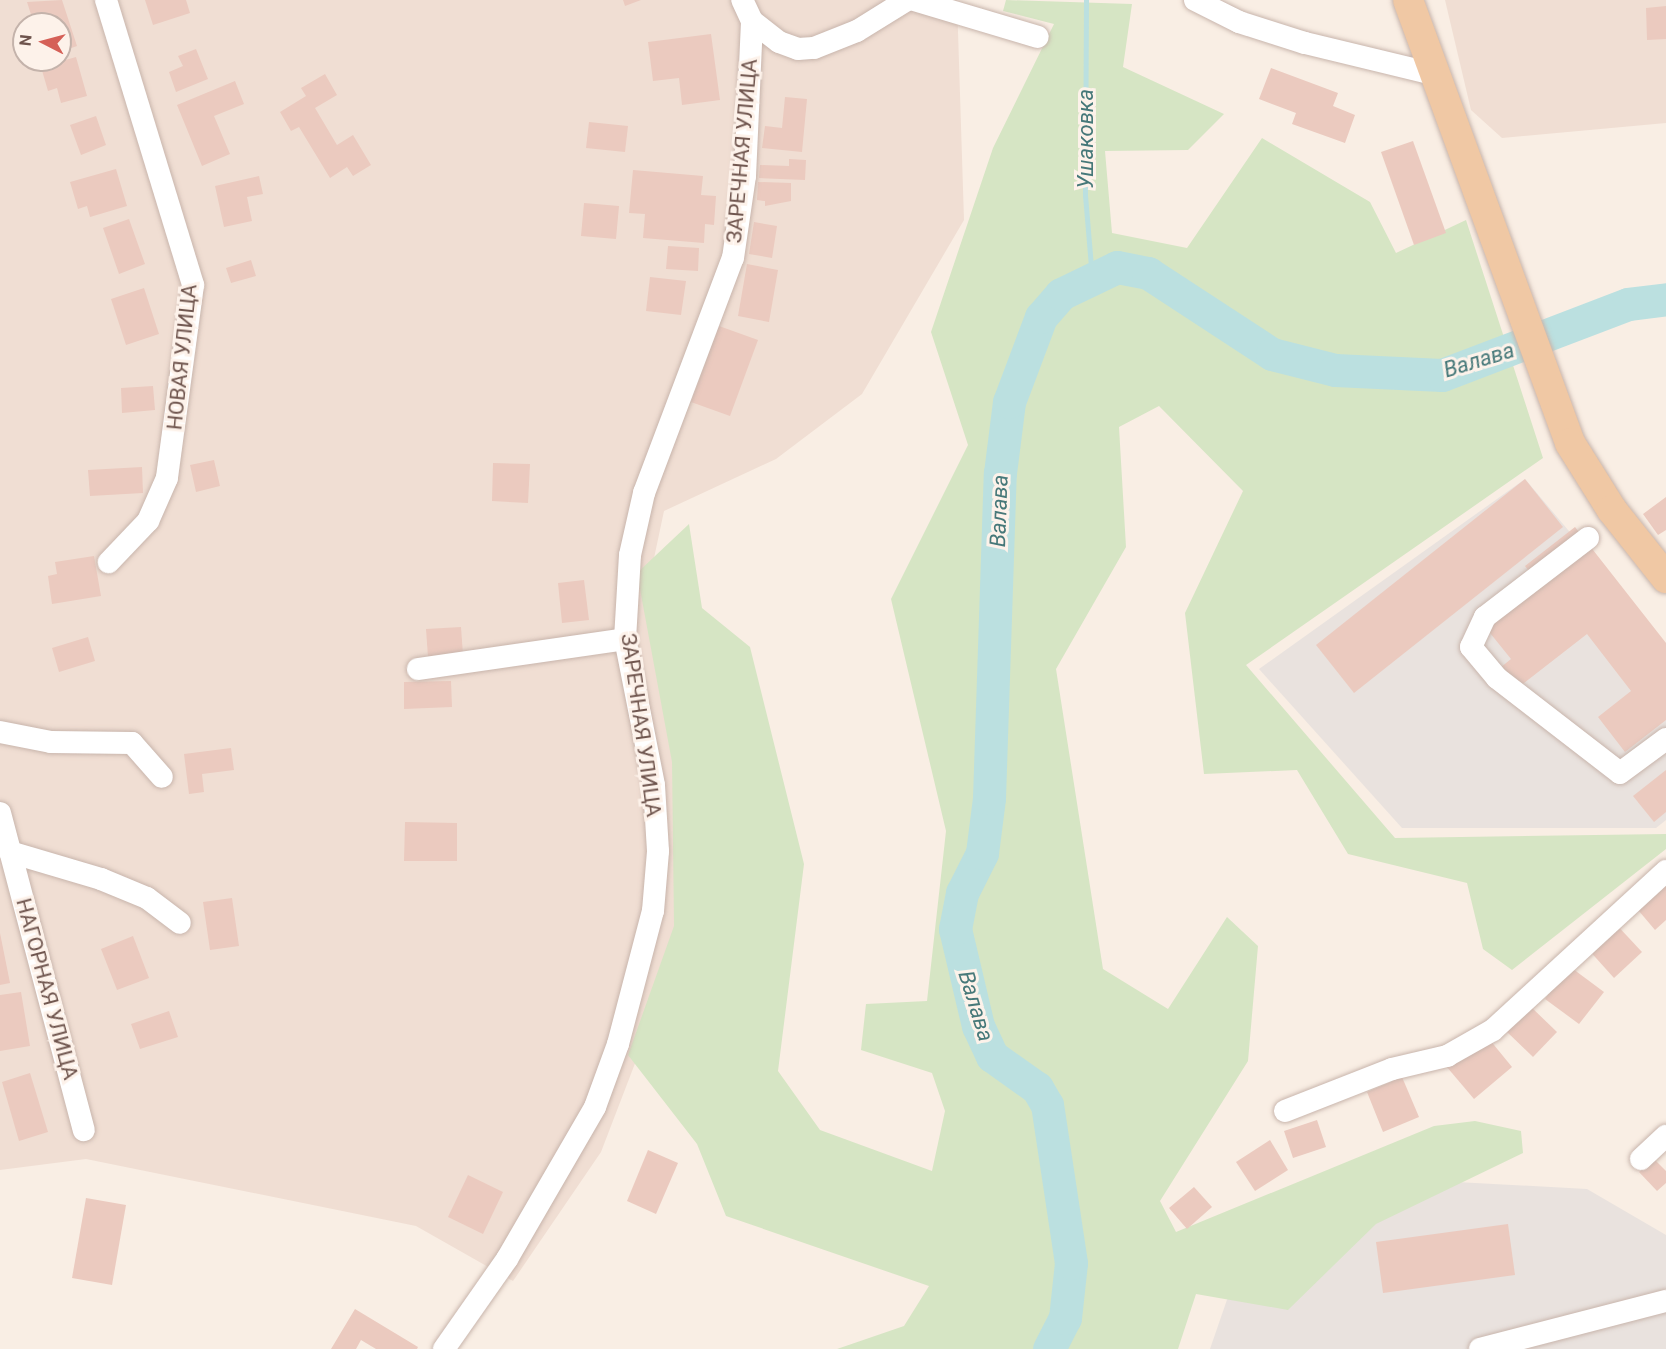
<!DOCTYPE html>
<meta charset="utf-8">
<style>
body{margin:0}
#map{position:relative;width:1666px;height:1349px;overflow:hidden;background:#f9eee4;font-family:Roboto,sans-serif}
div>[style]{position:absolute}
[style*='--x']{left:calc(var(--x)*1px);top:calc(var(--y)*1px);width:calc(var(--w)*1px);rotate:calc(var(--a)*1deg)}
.residential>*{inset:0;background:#f0ded3}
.industrial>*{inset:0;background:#e9e2de}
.green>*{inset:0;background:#d6e5c4}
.stream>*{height:5px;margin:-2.5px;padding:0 2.5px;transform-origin:2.5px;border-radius:2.5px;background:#bbe0e0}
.river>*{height:33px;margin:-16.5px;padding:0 16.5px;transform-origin:16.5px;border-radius:16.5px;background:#bbe0e0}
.building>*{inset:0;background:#ebcabf}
.roads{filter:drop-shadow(0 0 2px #c8b5ac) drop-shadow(0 0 2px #c8b5ac)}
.minor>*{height:22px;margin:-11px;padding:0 11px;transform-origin:11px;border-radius:11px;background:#fff}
.major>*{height:30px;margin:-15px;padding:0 15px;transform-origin:15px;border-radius:15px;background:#f0c8a4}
span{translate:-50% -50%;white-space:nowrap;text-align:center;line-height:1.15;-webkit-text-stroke:6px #fdf2ea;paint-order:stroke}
.street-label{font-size:21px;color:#6e544d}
.water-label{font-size:22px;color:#467879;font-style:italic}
.north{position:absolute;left:12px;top:12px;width:60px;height:60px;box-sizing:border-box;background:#fdf2ea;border:2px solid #c4b3ab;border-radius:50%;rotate:276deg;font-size:16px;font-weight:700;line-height:24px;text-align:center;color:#6e544d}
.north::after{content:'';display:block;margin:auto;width:21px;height:27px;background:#d56057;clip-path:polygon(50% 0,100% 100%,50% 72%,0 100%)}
</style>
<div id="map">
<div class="residential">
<i style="clip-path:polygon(evenodd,0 0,957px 0,964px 220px,862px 394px,776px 459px,664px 511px,650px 577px,665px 676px,687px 928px,601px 1152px,513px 1281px,416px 1226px,86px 1159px,0 1170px,0 0,24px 24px,60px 24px,60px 60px,24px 60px,24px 24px)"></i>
<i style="clip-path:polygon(1445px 0,1666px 0,1666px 123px,1502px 138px,1471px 110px)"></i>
</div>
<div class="industrial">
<i style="clip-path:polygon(1525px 479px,1666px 646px,1666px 820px,1656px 828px,1402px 828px,1259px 669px)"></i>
<i style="clip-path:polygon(1438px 1181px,1587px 1189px,1666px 1235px,1666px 1349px,1210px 1349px,1250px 1233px)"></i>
</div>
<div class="green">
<i style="clip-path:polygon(1006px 0,1132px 4px,1123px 67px,1224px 114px,1188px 150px,1105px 151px,1112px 233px,1187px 248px,1262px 138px,1370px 202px,1396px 253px,1466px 220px,1543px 458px,1246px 665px,1395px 838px,1666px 834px,1666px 849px,1512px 970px,1483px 949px,1467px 883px,1348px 854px,1297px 770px,1204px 774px,1185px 613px,1243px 491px,1159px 406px,1119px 427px,1126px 547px,1056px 669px,1103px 969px,1168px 1009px,1227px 917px,1258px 946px,1248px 1061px,1160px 1201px,1176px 1232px,1434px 1126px,1475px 1121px,1521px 1131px,1523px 1153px,1376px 1224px,1288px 1310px,1196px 1294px,1178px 1349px,837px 1349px,904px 1326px,929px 1286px,726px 1216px,697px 1144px,628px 1055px,674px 926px,672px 762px,637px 573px,689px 524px,702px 608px,750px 647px,804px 864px,778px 1071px,820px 1130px,932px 1171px,945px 1111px,932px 1073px,861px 1050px,866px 1004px,927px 1001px,946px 831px,891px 599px,968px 445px,931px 332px,993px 148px,1054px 24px,1003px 11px)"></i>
</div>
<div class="stream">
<i style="--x:1086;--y:0;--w:195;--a:90.3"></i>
<i style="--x:1085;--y:195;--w:83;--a:85.2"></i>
</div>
<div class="river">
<i style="--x:1049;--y:1349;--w:35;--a:-63"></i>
<i style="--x:1065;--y:1318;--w:55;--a:-83.8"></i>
<i style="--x:1071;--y:1263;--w:160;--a:-98.6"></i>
<i style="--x:1047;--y:1105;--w:20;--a:-120"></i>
<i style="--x:1037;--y:1088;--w:55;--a:-144.6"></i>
<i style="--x:992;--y:1056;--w:33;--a:-115"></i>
<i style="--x:978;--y:1026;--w:100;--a:-103.3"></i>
<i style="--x:955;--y:929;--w:37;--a:-79"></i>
<i style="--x:962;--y:893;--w:45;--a:-63.4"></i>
<i style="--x:982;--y:853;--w:55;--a:-82.7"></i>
<i style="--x:989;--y:798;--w:325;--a:-88.1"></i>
<i style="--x:1000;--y:473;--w:72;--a:-82.8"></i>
<i style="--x:1009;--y:402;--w:91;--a:-69.4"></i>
<i style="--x:1041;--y:317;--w:30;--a:-49"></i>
<i style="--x:1061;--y:294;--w:62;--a:-25.7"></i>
<i style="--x:1117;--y:267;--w:32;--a:11"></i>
<i style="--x:1148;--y:273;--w:148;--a:33.2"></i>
<i style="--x:1272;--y:354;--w:65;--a:14.3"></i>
<i style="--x:1335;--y:370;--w:107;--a:2.7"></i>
<i style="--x:1442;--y:375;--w:199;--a:-20.9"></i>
<i style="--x:1628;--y:304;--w:38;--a:-7"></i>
</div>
<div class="building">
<i style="clip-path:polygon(62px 0,77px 46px,60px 52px,60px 24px,34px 24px,27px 2px)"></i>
<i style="clip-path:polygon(145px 0,186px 0,190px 13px,153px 25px)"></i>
<i style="clip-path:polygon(623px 0,641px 0,625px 6px)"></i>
<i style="clip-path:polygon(1666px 6px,1666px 39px,1647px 40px,1646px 8px)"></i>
<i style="clip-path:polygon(711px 34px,720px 100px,682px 105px,679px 78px,653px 81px,648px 42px)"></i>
<i style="clip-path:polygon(196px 49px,208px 79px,176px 92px,169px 72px,183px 66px,178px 56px)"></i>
<i style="clip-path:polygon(76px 57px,87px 96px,61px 103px,57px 88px,48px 91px,41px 67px)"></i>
<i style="clip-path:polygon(1271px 68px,1338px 93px,1333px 106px,1355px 115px,1345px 143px,1292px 124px,1296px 113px,1259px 99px)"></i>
<i style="clip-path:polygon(325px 74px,337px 95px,315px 108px,337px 145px,353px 135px,371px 165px,353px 176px,347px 167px,330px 178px,299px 127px,291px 131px,280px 112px,306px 96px,301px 88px)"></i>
<i style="clip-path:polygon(235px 81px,244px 104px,214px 116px,230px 154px,202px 166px,177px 105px)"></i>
<i style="clip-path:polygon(785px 97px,807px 99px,802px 152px,762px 148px,765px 126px,782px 128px)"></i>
<i style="clip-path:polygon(96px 116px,106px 145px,81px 155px,70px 125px)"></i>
<i style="clip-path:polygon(589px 122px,628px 126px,625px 152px,586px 148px)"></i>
<i style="clip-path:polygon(1413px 141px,1446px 233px,1414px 245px,1381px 152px)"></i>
<i style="clip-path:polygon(789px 159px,806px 160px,805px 180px,759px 178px,760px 165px,789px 166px)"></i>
<i style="clip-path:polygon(116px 169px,127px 206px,90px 217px,87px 206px,78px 209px,70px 182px)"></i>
<i style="clip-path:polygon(633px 170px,703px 176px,701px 195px,716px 196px,714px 225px,705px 224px,704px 243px,643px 238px,645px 214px,629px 213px)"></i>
<i style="clip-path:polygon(259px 176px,263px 194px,247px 197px,252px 221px,224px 227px,215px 186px)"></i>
<i style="clip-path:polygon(758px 182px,791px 183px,791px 201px,765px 206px,765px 201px,757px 200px)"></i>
<i style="clip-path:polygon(584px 203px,619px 206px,616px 239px,581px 236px)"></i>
<i style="clip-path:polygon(129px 219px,145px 264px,119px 274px,103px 228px)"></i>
<i style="clip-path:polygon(754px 222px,777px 226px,772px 258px,749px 254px)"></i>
<i style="clip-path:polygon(668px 246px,699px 248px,698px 271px,666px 269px)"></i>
<i style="clip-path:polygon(251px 260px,256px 276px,231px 283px,226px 268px)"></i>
<i style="clip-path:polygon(747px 264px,778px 270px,769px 322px,738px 316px)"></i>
<i style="clip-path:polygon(650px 277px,686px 281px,681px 315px,646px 311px)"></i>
<i style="clip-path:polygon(144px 288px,159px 334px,126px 345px,111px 299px)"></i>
<i style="clip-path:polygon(719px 326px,758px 340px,730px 416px,691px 402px)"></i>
<i style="clip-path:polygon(153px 386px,155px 410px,122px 413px,121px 388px)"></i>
<i style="clip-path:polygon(214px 460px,220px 486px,196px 492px,190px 465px)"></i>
<i style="clip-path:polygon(493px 463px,530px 464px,528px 503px,492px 501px)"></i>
<i style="clip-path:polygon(142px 467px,143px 493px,90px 496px,88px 470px)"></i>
<i style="clip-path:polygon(1525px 479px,1563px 527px,1354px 693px,1316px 645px)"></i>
<i style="clip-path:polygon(1666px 497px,1666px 530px,1658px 535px,1643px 514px)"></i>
<i style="clip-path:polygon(1575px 527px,1666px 643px,1666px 720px,1625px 752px,1598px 717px,1631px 691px,1587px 634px,1506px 697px,1490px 676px,1511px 659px,1482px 623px,1536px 580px,1525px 566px)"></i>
<i style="clip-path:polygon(94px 556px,101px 596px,52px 604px,48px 576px,57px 574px,55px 562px)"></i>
<i style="clip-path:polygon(584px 580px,589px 620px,562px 623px,558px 583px)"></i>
<i style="clip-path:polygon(461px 627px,463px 655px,428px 657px,426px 629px)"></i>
<i style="clip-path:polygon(88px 637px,95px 661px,59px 672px,52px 648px)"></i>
<i style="clip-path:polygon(451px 681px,452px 707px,404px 709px,404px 682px)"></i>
<i style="clip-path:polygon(231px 748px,234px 770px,202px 774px,204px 792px,189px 794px,184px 754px)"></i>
<i style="clip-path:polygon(1666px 770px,1666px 812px,1654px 822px,1633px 796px)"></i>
<i style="clip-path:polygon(405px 822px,457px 823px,457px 861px,404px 861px)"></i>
<i style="clip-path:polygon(1666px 880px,1666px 920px,1655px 930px,1633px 904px)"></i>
<i style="clip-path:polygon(232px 898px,239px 946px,210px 950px,203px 902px)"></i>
<i style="clip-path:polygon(1614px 922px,1642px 952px,1614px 978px,1587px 948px)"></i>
<i style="clip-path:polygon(0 933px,10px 983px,0 985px)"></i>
<i style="clip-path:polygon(133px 936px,149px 978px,117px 990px,101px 949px)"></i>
<i style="clip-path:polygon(1569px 966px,1604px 992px,1579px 1024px,1545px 999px)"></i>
<i style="clip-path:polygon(21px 992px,30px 1046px,0 1051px,0 995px)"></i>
<i style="clip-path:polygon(1529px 1005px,1557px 1032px,1533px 1057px,1505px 1030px)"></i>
<i style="clip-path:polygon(169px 1011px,178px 1037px,140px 1049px,131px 1024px)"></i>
<i style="clip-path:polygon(1485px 1034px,1512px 1067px,1474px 1099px,1446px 1066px)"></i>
<i style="clip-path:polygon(30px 1073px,48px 1132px,19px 1141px,2px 1082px)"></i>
<i style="clip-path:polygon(1402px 1077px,1419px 1117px,1383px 1132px,1367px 1092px)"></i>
<i style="clip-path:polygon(1317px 1120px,1326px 1147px,1293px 1158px,1284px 1131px)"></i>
<i style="clip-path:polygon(1270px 1140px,1288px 1170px,1255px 1191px,1236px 1162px)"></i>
<i style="clip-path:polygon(648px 1150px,678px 1163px,656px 1214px,627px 1201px)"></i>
<i style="clip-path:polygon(1653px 1158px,1666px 1171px,1666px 1183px,1657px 1191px,1639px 1172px)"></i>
<i style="clip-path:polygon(468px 1175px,503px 1192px,483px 1234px,448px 1217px)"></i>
<i style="clip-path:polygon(1194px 1187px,1212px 1207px,1187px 1229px,1169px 1208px)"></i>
<i style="clip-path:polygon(86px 1198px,126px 1205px,112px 1285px,72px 1278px)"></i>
<i style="clip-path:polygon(1508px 1224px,1515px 1275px,1383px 1293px,1376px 1242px)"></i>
<i style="clip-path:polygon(355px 1309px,418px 1347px,417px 1349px,376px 1349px,361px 1340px,356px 1349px,331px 1349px)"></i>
</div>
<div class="roads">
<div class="minor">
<i style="--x:106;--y:0;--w:298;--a:73"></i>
<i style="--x:193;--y:285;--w:195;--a:97.7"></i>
<i style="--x:167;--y:478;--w:47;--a:113.8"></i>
<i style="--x:148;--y:521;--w:57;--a:133.6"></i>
<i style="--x:914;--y:0;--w:129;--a:16.6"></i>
<i style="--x:1195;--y:0;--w:49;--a:26.6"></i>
<i style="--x:1239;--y:22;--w:69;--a:17.7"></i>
<i style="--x:1305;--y:43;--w:136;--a:13.6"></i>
<i style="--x:752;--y:21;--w:34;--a:38"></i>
<i style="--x:779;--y:42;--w:20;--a:20"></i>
<i style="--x:798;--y:49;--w:16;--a:-4"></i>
<i style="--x:814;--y:48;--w:46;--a:-21.6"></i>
<i style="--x:857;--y:31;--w:59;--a:-31.8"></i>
<i style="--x:1588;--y:538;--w:130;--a:142.5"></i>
<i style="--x:1485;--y:617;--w:33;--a:115"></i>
<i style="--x:1471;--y:647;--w:40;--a:50"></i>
<i style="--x:1497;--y:678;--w:155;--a:37.7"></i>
<i style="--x:1620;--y:773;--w:57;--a:-36.5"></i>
<i style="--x:418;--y:669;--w:209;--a:-8.2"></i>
<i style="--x:0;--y:732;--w:52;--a:11.1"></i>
<i style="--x:51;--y:742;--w:81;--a:0.7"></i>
<i style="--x:132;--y:743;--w:45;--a:48.6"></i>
<i style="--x:0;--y:813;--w:328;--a:75.2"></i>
<i style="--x:10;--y:852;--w:95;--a:16.5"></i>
<i style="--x:101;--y:879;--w:50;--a:22.4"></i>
<i style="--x:147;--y:898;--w:41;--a:37.1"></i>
<i style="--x:1285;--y:1111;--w:115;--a:-21.4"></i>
<i style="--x:1392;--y:1069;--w:57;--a:-13.3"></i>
<i style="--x:1447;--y:1056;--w:53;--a:-29.5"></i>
<i style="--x:1493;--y:1030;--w:235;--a:-42.6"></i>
<i style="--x:1641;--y:1159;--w:34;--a:-43"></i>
<i style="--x:444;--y:1349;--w:110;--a:-55"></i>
<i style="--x:507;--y:1259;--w:176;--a:-59.9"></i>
<i style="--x:595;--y:1107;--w:67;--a:-69.9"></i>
<i style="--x:618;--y:1044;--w:138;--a:-75.3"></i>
<i style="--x:653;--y:911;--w:60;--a:-85.2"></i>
<i style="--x:658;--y:851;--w:66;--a:-93.5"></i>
<i style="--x:654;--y:785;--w:149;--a:-101.2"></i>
<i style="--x:625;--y:639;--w:84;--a:-86.6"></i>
<i style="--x:630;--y:555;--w:64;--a:-77.3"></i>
<i style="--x:644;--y:493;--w:251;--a:-69.3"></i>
<i style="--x:733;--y:258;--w:83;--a:-81.7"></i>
<i style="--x:745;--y:176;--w:155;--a:-87.4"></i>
<i style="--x:752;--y:21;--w:23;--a:-115"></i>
<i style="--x:1480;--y:1349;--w:192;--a:-14.5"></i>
</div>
<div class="major">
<i style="--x:1408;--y:0;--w:472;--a:69.9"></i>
<i style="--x:1570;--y:443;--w:79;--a:57.9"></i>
<i style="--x:1612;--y:510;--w:87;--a:51.5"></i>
</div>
</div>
<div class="street-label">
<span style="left:742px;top:151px;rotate:-85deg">ЗАРЕЧНАЯ УЛИЦА</span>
<span style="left:182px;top:357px;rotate:-84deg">НОВАЯ УЛИЦА</span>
<span style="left:641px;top:725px;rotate:82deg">ЗАРЕЧНАЯ УЛИЦА</span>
<span style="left:47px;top:989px;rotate:75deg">НАГОРНАЯ УЛИЦА</span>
</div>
<div class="water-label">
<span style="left:1086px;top:139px;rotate:-90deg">Ушаковка</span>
<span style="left:1479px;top:360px;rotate:-17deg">Валава</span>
<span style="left:999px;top:511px;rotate:-88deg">Валава</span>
<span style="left:976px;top:1006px;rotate:73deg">Валава</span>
</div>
<div class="north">N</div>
</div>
